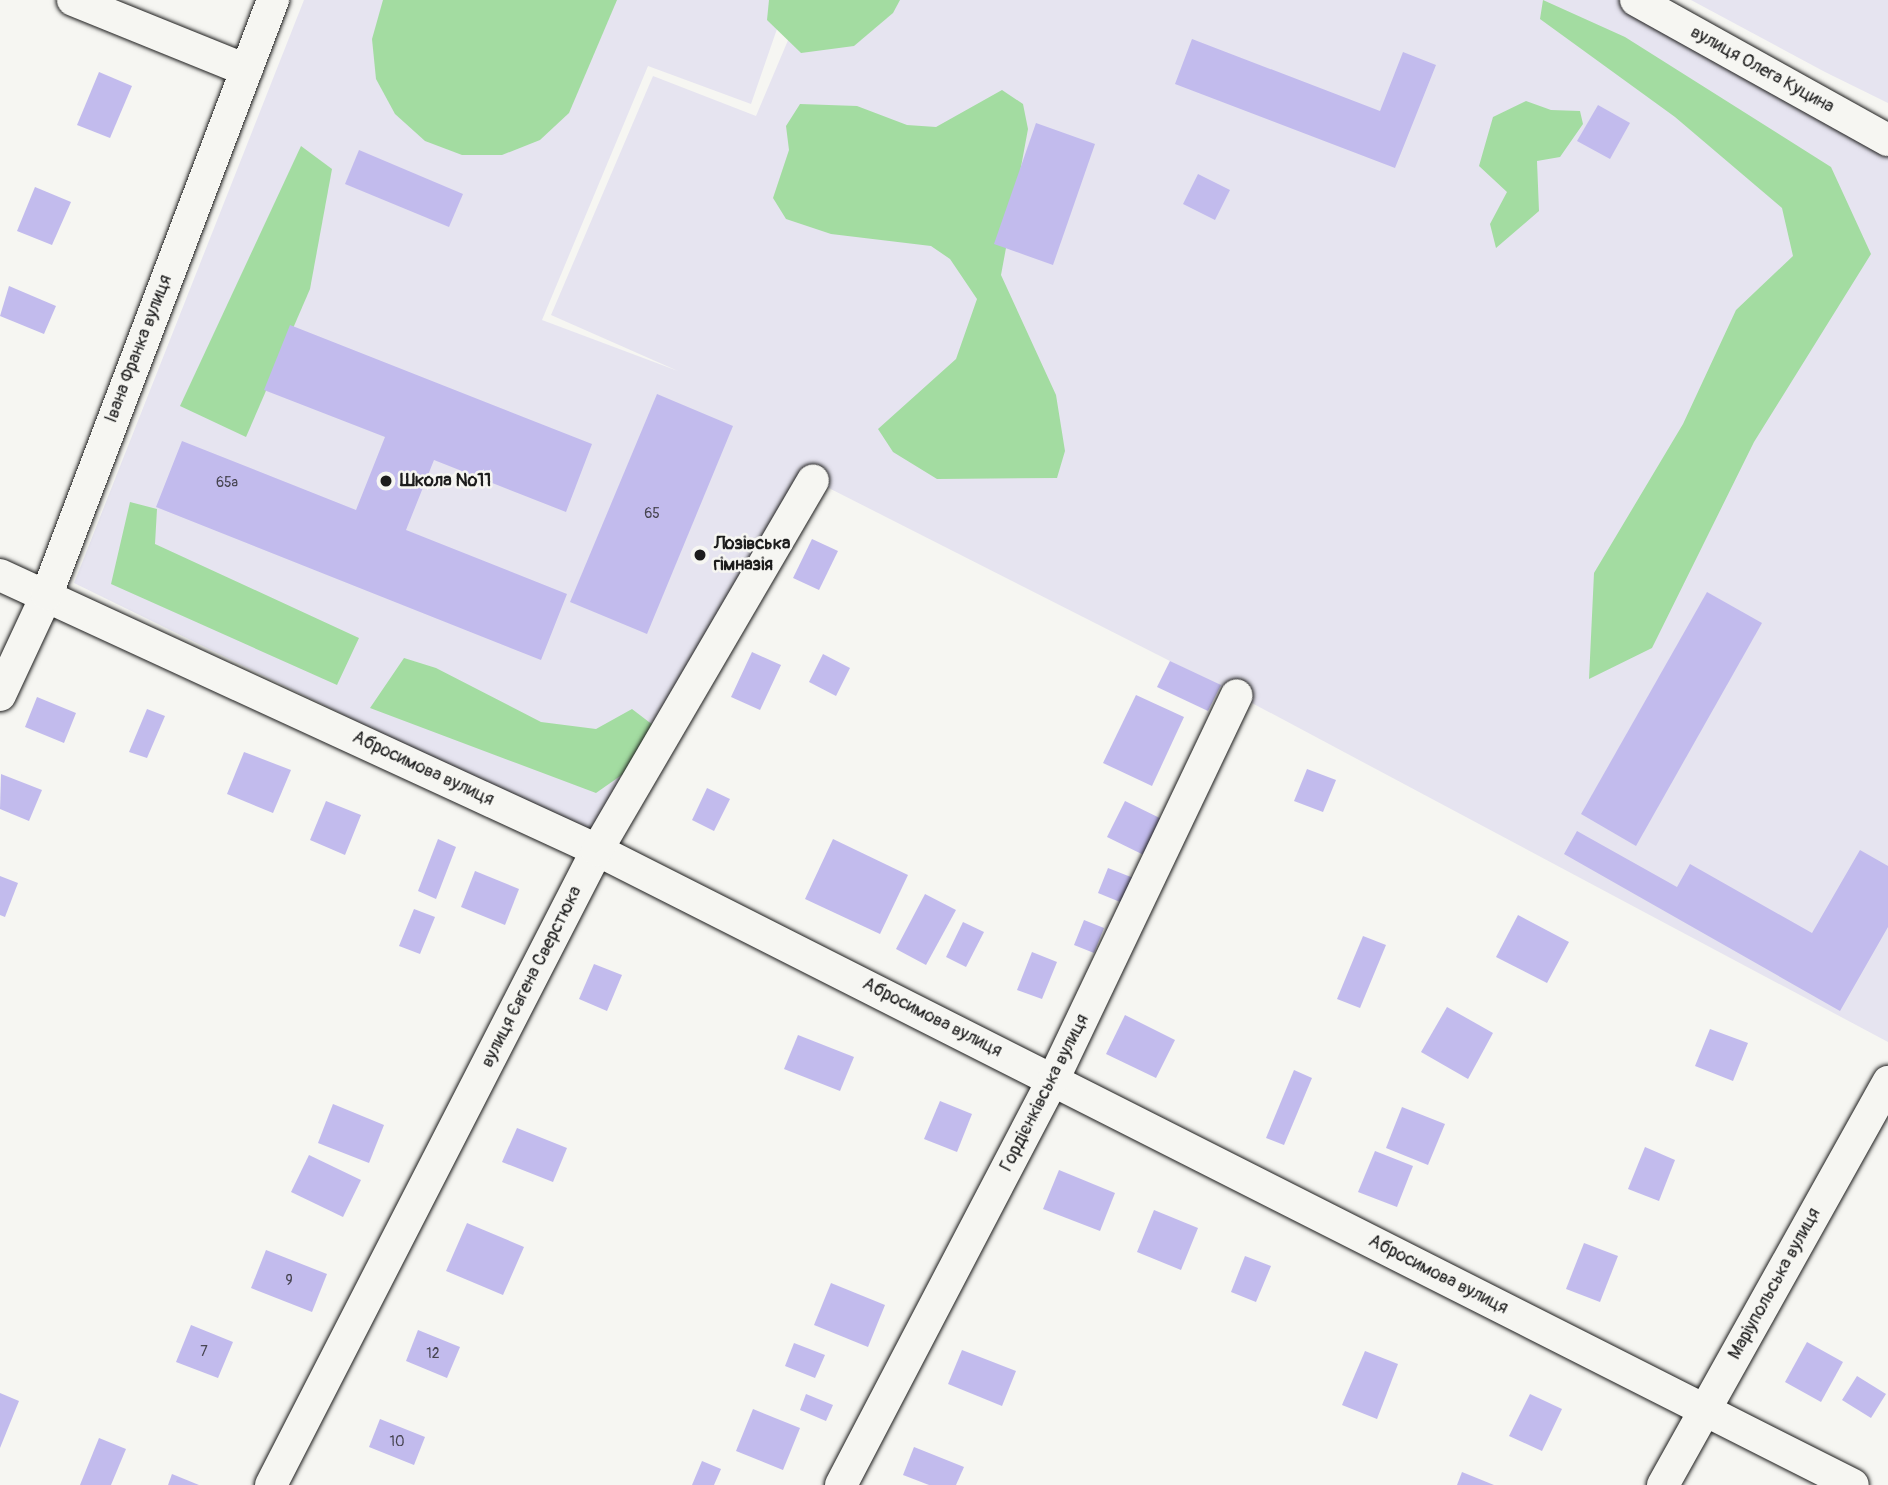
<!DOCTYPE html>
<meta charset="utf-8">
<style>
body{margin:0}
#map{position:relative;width:1888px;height:1485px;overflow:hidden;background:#f6f6f2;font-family:Pangolin,sans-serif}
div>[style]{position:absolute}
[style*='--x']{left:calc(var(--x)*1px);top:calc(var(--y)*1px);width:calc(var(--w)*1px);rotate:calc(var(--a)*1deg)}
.built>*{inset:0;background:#e6e4f0}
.green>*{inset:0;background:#a3dca1}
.building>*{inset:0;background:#c2bbed}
.roads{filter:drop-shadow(0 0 2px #1c1c1c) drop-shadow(0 0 2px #1c1c1c)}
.minor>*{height:32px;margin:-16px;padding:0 16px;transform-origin:16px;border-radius:16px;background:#f6f6f2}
.dots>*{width:19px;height:19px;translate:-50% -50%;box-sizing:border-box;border:4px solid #f6f6f2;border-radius:50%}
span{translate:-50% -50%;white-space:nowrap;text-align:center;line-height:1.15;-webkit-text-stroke:5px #f6f6f2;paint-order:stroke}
.number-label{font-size:14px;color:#464450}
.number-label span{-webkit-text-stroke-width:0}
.street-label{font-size:18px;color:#1c1c1c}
.poi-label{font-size:18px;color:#1c1c1c;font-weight:700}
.left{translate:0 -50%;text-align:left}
</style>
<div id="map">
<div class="built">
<i style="clip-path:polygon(304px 0,787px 0,751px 104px,648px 66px,542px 320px,678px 371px,551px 315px,653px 76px,756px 116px,805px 0,1636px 0,1888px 140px,1888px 1042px,1237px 695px,813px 480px,594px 837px,74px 583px)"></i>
<i style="clip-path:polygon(1691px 0,1888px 0,1888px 103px,1825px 72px)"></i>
</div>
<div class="green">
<i style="clip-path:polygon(383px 0,617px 0,569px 113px,540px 140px,502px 155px,462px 155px,425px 141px,395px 114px,376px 79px,372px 39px)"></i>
<i style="clip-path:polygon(769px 0,900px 0,893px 13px,854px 46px,801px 53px,767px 20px)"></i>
<i style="clip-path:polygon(1543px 0,1625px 37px,1831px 167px,1871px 254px,1754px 442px,1652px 648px,1589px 679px,1594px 573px,1683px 424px,1736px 310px,1793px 256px,1782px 208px,1675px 117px,1540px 19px)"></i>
<i style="clip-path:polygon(1002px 90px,1023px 104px,1028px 129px,1001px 275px,1056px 395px,1065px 451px,1057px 478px,937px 479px,893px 452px,878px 429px,956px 359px,977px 299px,950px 259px,931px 246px,831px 234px,786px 219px,773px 198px,789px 150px,786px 126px,800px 104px,857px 106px,907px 125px,936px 127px)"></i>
<i style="clip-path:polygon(1526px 101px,1551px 110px,1580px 111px,1583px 124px,1560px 157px,1537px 161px,1539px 211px,1496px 248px,1490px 224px,1507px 192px,1479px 166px,1493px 117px)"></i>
<i style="clip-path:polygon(301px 146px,332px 169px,310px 289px,246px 437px,180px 406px)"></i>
<i style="clip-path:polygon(130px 502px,157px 509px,155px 544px,359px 638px,337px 685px,111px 584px)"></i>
<i style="clip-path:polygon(404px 658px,436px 668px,541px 722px,596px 729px,632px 709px,662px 732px,656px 751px,596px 793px,370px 708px)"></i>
</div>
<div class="building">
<i style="clip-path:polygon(1192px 39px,1380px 111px,1403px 52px,1436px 65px,1395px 168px,1175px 84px)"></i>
<i style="clip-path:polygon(99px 72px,132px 86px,110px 138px,77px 125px)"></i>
<i style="clip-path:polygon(1598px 105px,1630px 123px,1610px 159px,1577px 141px)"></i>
<i style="clip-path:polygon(1036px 123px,1095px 144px,1053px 265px,994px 244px)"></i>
<i style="clip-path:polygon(359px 150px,463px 194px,449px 227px,345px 184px)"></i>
<i style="clip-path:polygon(1198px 174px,1230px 190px,1215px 220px,1183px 204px)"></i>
<i style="clip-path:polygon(35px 187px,71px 202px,52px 245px,17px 231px)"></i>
<i style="clip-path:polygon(9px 286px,56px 306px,44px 334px,0 316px)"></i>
<i style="clip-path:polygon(290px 325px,592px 444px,566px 512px,434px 460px,406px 530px,567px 594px,541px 660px,156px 507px,182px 441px,356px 510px,385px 437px,264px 390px)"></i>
<i style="clip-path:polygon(657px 394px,733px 426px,647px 634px,570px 602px)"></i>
<i style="clip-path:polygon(812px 539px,838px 551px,819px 590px,793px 578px)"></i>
<i style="clip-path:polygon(1707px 592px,1762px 623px,1636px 846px,1581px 814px)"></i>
<i style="clip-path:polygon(752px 652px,781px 665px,760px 710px,731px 697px)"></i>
<i style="clip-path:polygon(823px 654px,850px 668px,836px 696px,809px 682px)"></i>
<i style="clip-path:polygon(1170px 661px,1221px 685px,1208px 711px,1157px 687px)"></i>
<i style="clip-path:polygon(1136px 695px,1184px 717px,1152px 786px,1103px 763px)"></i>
<i style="clip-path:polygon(37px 697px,76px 713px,64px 743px,25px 727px)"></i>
<i style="clip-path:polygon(147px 709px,165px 716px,147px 758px,129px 752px)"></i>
<i style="clip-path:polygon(244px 752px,291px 770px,273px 813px,227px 794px)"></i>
<i style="clip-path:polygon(1307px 769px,1336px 780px,1323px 812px,1294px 801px)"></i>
<i style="clip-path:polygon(1px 774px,42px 790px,29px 821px,0 809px)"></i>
<i style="clip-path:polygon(707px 788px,730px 799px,714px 831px,692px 820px)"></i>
<i style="clip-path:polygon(326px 801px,361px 815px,345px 855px,310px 840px)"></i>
<i style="clip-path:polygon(1125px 801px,1174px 825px,1156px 861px,1107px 837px)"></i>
<i style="clip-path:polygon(1577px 831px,1677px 887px,1690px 864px,1812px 933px,1860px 850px,1888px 866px,1888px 927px,1840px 1011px,1564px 854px)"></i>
<i style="clip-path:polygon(438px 839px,456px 847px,436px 899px,418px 891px)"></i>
<i style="clip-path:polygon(833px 839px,908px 875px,880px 934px,805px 899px)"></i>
<i style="clip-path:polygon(1108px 868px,1136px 879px,1125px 904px,1098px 893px)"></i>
<i style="clip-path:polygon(475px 871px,519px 889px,505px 925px,461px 907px)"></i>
<i style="clip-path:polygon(0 876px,18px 883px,5px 917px,0 915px)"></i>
<i style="clip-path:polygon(925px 894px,956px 910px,926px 965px,896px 949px)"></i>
<i style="clip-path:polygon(414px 909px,435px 917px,420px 954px,399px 946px)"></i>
<i style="clip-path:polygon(1518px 915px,1569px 942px,1547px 983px,1496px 957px)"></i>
<i style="clip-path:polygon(1084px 920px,1104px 928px,1094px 953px,1074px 945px)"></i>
<i style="clip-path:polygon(963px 922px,984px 932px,966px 967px,946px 957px)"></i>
<i style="clip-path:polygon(1363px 936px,1386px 945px,1360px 1008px,1337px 999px)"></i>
<i style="clip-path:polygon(1032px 952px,1057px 962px,1042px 999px,1017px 990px)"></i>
<i style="clip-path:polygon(594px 964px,622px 975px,607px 1011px,579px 999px)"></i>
<i style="clip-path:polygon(1447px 1007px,1493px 1033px,1468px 1079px,1421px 1052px)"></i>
<i style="clip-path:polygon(1125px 1015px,1175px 1040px,1156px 1078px,1106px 1054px)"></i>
<i style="clip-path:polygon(1710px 1029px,1748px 1043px,1733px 1081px,1695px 1066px)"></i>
<i style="clip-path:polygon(798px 1035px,854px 1057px,840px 1091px,784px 1069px)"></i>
<i style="clip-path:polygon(1294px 1070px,1312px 1078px,1284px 1145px,1266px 1138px)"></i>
<i style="clip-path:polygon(940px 1101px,972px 1114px,957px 1152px,924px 1139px)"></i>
<i style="clip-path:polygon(333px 1104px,384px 1125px,369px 1163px,318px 1143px)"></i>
<i style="clip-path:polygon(1402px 1107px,1445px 1124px,1428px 1165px,1386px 1148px)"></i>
<i style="clip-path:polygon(517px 1128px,567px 1148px,553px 1182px,502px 1162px)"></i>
<i style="clip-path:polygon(1645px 1147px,1675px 1160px,1659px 1201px,1628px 1189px)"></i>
<i style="clip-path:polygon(1375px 1151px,1413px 1166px,1397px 1207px,1358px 1192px)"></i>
<i style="clip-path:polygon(309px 1155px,361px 1180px,343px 1217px,291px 1192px)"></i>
<i style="clip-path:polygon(1059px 1170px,1115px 1193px,1100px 1231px,1043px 1209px)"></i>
<i style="clip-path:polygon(1154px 1210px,1198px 1228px,1181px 1270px,1137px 1252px)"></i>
<i style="clip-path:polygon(467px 1223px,524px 1247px,503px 1295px,446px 1271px)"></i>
<i style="clip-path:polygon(1584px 1243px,1618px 1256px,1600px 1302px,1566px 1289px)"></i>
<i style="clip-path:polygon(266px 1250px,327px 1274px,312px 1312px,251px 1288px)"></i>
<i style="clip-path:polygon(1245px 1256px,1271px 1266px,1256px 1302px,1231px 1292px)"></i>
<i style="clip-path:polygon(831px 1283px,885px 1305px,868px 1347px,814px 1325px)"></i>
<i style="clip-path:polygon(191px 1325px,233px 1342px,218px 1378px,176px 1362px)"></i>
<i style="clip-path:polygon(418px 1330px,460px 1347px,447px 1378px,406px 1361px)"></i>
<i style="clip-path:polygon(1807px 1342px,1843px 1362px,1821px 1402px,1785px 1382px)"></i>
<i style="clip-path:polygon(794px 1343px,825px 1355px,815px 1378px,785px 1366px)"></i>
<i style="clip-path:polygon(962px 1350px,1016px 1371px,1002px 1406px,948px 1384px)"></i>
<i style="clip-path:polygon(1365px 1351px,1398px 1364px,1377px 1419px,1342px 1405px)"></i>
<i style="clip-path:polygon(1857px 1376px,1886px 1394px,1871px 1418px,1842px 1400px)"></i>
<i style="clip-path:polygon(0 1393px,19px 1401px,0 1448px)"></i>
<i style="clip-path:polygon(806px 1394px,833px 1405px,826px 1421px,800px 1410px)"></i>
<i style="clip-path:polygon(1530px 1394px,1562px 1409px,1542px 1451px,1509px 1436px)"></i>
<i style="clip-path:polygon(753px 1409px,800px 1428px,783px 1470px,736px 1451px)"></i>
<i style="clip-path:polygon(380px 1419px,425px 1437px,414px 1465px,369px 1447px)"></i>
<i style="clip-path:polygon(99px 1438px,126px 1449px,111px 1485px,80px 1485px)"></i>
<i style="clip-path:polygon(914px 1447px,964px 1467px,956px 1485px,929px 1485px,903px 1475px)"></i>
<i style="clip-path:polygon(702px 1461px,721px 1469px,714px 1485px,692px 1485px)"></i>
<i style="clip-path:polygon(1462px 1472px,1494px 1485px,1457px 1485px)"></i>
<i style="clip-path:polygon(172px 1474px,199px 1485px,168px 1485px)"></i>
</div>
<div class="roads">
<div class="minor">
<i style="--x:73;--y:0;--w:187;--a:22"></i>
<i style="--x:1636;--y:0;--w:288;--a:29.1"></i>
<i style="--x:0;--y:575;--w:657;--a:24.73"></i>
<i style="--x:597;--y:850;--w:1407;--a:26.82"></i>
<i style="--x:0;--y:695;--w:111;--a:-65"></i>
<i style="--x:47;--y:594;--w:636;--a:-69.17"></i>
<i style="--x:271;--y:1485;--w:714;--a:-62.82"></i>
<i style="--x:597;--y:850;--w:428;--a:-59.7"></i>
<i style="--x:841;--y:1485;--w:459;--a:-62.4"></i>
<i style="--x:1054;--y:1078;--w:424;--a:-64.5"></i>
<i style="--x:1663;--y:1485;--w:462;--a:-60.8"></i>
</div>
</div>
<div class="dots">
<i style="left:386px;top:481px;background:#1c1c1c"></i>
<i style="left:700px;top:555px;background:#1c1c1c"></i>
</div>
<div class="number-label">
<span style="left:227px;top:483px">65а</span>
<span style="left:652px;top:514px">65</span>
<span style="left:289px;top:1281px">9</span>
<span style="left:204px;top:1352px">7</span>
<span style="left:433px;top:1354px">12</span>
<span style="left:397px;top:1442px">10</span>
</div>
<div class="street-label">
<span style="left:1762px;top:70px;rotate:29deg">вулиця Олега Куцина</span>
<span style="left:139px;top:349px;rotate:-69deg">Івана Франка вулиця</span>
<span style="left:423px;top:769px;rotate:25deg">Абросимова вулиця</span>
<span style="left:532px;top:977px;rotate:-63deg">вулиця Євгена Сверстюка</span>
<span style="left:932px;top:1018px;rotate:27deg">Абросимова вулиця</span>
<span style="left:1045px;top:1093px;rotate:-63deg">Гордієнківська вулиця</span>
<span style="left:1438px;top:1275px;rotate:27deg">Абросимова вулиця</span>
<span style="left:1775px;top:1284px;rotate:-61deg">Маріупольська вулиця</span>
</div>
<div class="poi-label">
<span class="left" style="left:400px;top:481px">Школа №11</span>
<span class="left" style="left:714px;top:555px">Лозівська<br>гімназія</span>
</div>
</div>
